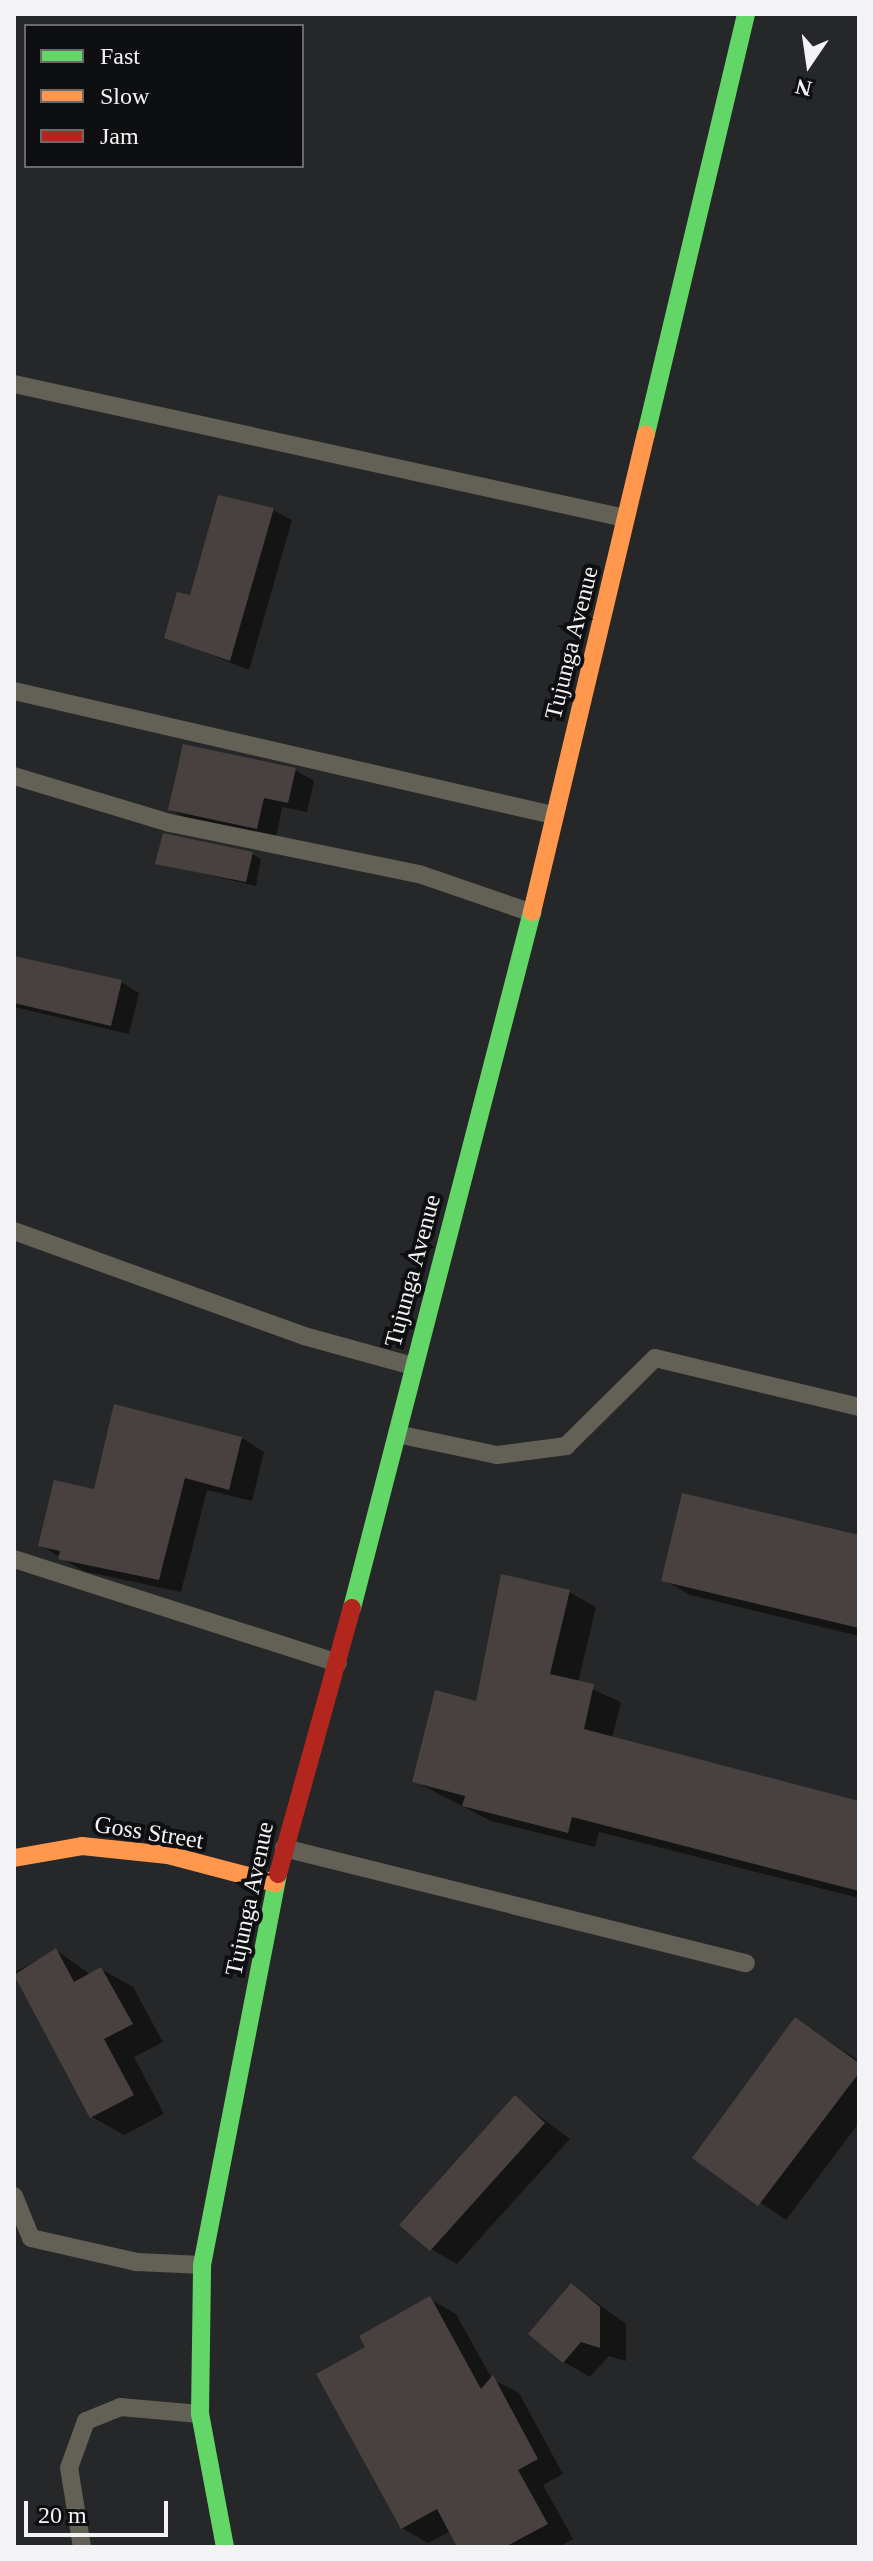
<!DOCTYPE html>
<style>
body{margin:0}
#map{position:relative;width:873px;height:2561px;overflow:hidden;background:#262728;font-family:Georgia,serif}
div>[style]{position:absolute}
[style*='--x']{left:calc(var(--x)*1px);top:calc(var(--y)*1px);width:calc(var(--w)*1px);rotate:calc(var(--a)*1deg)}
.shadow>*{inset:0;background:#0007}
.building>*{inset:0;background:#484140}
.lane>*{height:18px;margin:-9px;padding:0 9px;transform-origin:9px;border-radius:9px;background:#636056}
.fast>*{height:18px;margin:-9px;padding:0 9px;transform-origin:9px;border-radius:9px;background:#63d668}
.slow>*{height:18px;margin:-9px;padding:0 9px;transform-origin:9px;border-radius:9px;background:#ff974d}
.jam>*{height:18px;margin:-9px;padding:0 9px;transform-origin:9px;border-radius:9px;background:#b3261e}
span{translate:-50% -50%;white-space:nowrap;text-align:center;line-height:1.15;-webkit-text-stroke:8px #0e0f10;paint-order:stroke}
.street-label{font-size:24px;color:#f3f3f5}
.frame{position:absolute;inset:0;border:16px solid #f3f3f5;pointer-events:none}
.legend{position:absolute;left:24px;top:24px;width:280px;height:144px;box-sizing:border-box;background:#0e0f10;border:2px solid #6a6a6c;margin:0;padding:10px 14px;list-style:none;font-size:24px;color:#f3f3f5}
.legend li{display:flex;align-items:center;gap:16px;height:40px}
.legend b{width:40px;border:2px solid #6a6a6c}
.north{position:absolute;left:769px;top:24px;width:80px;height:80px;-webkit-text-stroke:6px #0e0f10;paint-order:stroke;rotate:193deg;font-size:22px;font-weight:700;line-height:32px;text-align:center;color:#f3f3f5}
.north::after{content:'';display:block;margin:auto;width:28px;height:36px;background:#f3f3f5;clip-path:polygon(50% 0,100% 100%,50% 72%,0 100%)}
.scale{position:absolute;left:24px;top:2501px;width:144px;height:36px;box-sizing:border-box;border:4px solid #f3f3f5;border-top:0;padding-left:10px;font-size:24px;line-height:28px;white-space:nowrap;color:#f3f3f5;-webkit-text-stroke:6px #0e0f10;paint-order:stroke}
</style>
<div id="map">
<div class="shadow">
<i style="clip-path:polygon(273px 510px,292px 520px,249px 670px,166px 637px,192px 598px)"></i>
<i style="clip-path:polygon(295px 770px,314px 781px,307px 812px,282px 807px,276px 838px,189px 820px,170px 809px)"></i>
<i style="clip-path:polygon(252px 854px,261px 859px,256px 886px,158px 863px)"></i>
<i style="clip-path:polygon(14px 960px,121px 982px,139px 993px,129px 1034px,14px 1007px)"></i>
<i style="clip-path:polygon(242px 1438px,264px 1452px,252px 1501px,207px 1490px,181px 1592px,83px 1571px,40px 1545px)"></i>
<i style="clip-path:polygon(859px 1538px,859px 1636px,690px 1595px,664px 1580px)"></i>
<i style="clip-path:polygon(569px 1592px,596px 1607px,578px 1683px,621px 1702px,612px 1738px,859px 1803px,859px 1898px,599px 1832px,595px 1847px,491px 1821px,414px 1781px)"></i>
<i style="clip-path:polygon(56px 1950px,91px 1975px,101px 1969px,133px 1987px,163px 2042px,134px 2057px,164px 2114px,124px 2135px,92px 2117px,15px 1972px)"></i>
<i style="clip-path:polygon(796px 2019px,859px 2061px,859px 2123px,786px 2220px,694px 2158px)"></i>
<i style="clip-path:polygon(515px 2098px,570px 2139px,457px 2264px,431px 2249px)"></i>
<i style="clip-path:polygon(572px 2285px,626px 2324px,626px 2361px,609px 2356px,590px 2377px,564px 2362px)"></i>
<i style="clip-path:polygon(430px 2299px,456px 2314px,492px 2379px,519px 2393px,563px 2474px,543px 2485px,573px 2539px,558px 2547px,459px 2547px,451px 2531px,428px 2543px,402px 2528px,368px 2348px)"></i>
</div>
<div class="building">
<i style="clip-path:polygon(218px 495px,274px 508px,230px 661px,164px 638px,177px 592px,190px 595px)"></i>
<i style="clip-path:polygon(183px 744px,296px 768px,288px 803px,264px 798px,257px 829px,168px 810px)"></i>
<i style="clip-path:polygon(163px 833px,253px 852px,246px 882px,155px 864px)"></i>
<i style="clip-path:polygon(14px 956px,122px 980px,111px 1026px,14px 1003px)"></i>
<i style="clip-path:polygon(114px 1404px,242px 1437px,229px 1490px,185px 1478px,159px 1580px,58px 1559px,60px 1551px,38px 1546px,54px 1480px,94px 1489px)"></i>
<i style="clip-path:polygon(682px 1493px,859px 1535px,859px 1628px,661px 1581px)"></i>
<i style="clip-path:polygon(501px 1574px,570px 1590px,550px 1674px,594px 1684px,584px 1729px,859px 1801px,859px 1891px,572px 1817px,568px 1833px,462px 1806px,465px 1796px,412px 1782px,435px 1690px,476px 1701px)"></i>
<i style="clip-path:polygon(56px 1948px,74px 1982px,101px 1967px,133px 2024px,104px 2039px,134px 2095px,90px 2118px,14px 1975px)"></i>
<i style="clip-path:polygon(795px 2017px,859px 2063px,859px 2073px,758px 2206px,692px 2158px)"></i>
<i style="clip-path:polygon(515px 2095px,545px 2123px,430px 2251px,399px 2225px)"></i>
<i style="clip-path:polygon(571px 2283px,600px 2307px,600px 2348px,581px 2342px,563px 2363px,528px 2334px)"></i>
<i style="clip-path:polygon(430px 2296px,481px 2389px,493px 2375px,538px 2459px,518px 2470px,548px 2524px,505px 2547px,457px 2547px,437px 2509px,401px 2529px,316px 2374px,365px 2347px,359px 2336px)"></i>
</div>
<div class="lane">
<i style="--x:14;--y:384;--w:626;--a:12.37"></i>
<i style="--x:14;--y:691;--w:553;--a:12.96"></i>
<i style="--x:14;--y:776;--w:163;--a:16.8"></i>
<i style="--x:170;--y:823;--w:254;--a:11.6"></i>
<i style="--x:419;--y:874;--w:120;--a:19"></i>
<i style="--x:14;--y:1231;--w:308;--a:19.9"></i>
<i style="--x:304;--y:1336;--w:113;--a:15.4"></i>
<i style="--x:397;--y:1434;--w:102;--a:11.9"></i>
<i style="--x:497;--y:1455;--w:70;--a:-7.4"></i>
<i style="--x:566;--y:1446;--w:125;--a:-44.7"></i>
<i style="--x:655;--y:1358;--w:210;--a:13.5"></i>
<i style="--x:14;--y:1559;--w:340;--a:17.8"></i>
<i style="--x:284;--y:1848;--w:476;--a:14"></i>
<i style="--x:14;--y:2196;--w:45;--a:68"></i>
<i style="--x:31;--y:2238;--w:109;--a:12.8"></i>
<i style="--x:137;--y:2262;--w:65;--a:2.6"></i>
<i style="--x:82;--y:2547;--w:80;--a:-99.3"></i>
<i style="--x:69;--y:2468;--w:50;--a:-70.1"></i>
<i style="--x:86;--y:2421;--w:37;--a:-22"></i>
<i style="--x:120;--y:2407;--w:80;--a:5"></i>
</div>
<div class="fast">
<i style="--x:646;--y:434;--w:432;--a:-76.6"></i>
<i style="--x:352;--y:1608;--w:719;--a:-75.5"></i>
<i style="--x:225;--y:2547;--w:135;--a:-100.6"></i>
<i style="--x:200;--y:2414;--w:149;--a:-89.2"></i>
<i style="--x:202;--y:2265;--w:398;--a:-79"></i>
</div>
<div class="slow">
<i style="--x:532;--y:912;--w:491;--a:-76.6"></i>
<i style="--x:14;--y:1858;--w:69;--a:-10"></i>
<i style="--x:82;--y:1846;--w:86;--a:6"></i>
<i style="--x:168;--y:1855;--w:111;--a:14.7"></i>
</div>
<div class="jam">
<i style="--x:278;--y:1874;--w:276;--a:-74.5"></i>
</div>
<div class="street-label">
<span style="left:572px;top:643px;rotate:-76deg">Tujunga Avenue</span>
<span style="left:413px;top:1271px;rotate:-75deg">Tujunga Avenue</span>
<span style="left:149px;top:1833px;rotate:9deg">Goss Street</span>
<span style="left:250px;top:1899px;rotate:-78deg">Tujunga Avenue</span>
</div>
<div class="frame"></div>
<ul class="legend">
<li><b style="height:10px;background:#63d668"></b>Fast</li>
<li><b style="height:10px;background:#ff974d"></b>Slow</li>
<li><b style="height:10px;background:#b3261e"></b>Jam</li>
</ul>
<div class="north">N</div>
<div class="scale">20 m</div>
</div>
